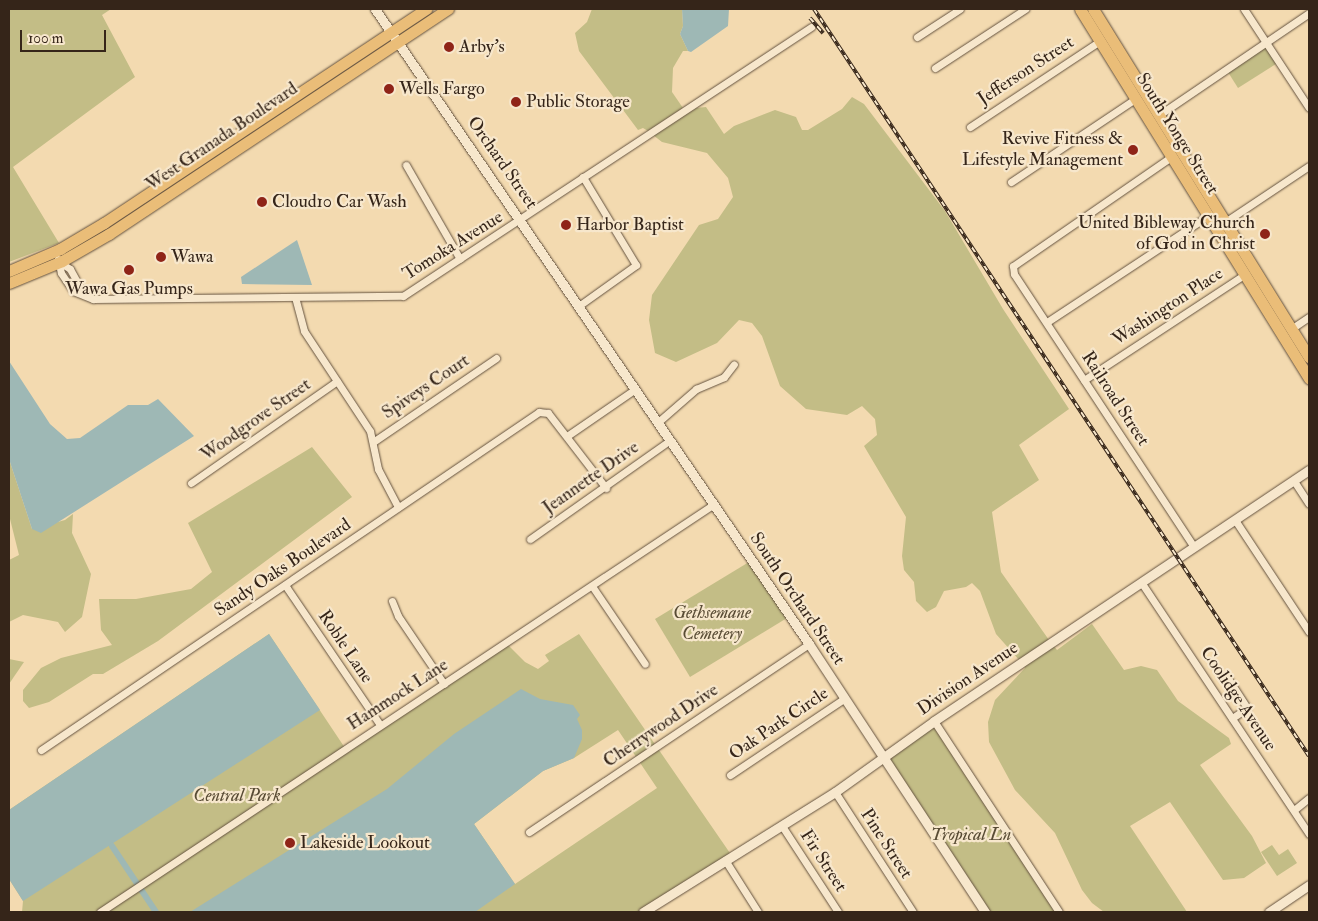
<!DOCTYPE html>
<style>
body{margin:0}
#map{position:relative;width:1318px;height:921px;overflow:hidden;background:#f3dab0;font-family:"IM FELL Double Pica",serif}
div>[style]{position:absolute}
[style*='--x']{left:calc(var(--x)*1px);top:calc(var(--y)*1px);width:calc(var(--w)*1px);rotate:calc(var(--a)*1deg)}
.green>*{inset:0;background:#c3bd86}
.water>*{inset:0;background:#9eb8b5}
.canal>*{height:6px;margin:-3px;padding:0 3px;transform-origin:3px;border-radius:3px;background:#9eb8b5}
.roads{filter:drop-shadow(0 0 1px #64523f) drop-shadow(0 0 1px #64523f)}
.minor>*{height:7px;margin:-3.5px;padding:0 3.5px;transform-origin:3.5px;border-radius:3.5px;background:#f7e7cc}
.tertiary>*{height:9px;margin:-4.5px;padding:0 4.5px;transform-origin:4.5px;border-radius:4.5px;background:#f7e7cc}
.primary>*{height:11px;margin:-5.5px;padding:0 5.5px;transform-origin:5.5px;border-radius:5.5px;background:#eabd78}
.rail>*{height:4px;margin-top:-2px;transform-origin:0;background:repeating-linear-gradient(90deg,#f7e7cc 0 5.5px,#352519 0 11px);box-sizing:border-box;border-block:1px solid #352519}
.dots>*{width:14px;height:14px;translate:-50% -50%;box-sizing:border-box;border:2px solid #f7e7cc;border-radius:50%}
span{translate:-50% -50%;white-space:nowrap;text-align:center;line-height:1.15;-webkit-text-stroke:4.5px #f7e7cc;paint-order:stroke}
.poi-label{font-size:18px;color:#352519}
.left{translate:0 -50%;text-align:left}
.right{translate:-100% -50%;text-align:right}
.street-label{font-size:18px;color:#352519}
.park-label{font-size:18px;color:#584b34;font-style:italic}
.frame{position:absolute;inset:0;border:10px solid #352519;pointer-events:none}
.scale{position:absolute;left:20px;top:30px;width:86px;height:22px;box-sizing:border-box;border:2px solid #352519;border-top:0;padding-left:6px;font-size:15px;line-height:18px;white-space:nowrap;color:#352519;-webkit-text-stroke:4px #f7e7cc;paint-order:stroke}
</style>
<div id="map">
<div class="green">
<i style="clip-path:polygon(9px 9px,111px 9px,102px 15px,135px 77px,13px 167px,59px 243px,9px 262px)"></i>
<i style="clip-path:polygon(592px 9px,682px 9px,683px 26px,680px 34px,688px 51px,683px 51px,673px 68px,672px 92px,683px 108px,648px 131px,643px 128px,638px 130px,579px 51px,575px 33px,587px 22px)"></i>
<i style="clip-path:polygon(1266px 42px,1279px 62px,1238px 88px,1226px 69px)"></i>
<i style="clip-path:polygon(852px 97px,864px 104px,945px 211px,1003px 309px,1069px 409px,1019px 445px,1039px 480px,992px 512px,1001px 572px,1049px 640px,1019px 660px,996px 634px,980px 591px,972px 583px,966px 587px,944px 591px,936px 607px,927px 612px,916px 601px,914px 582px,904px 570px,902px 556px,906px 517px,864px 446px,877px 435px,875px 419px,862px 406px,847px 415px,806px 409px,780px 386px,762px 336px,752px 323px,739px 320px,717px 343px,676px 362px,655px 353px,649px 320px,652px 295px,699px 225px,718px 219px,733px 197px,728px 178px,707px 153px,662px 142px,653px 135px,696px 108px,706px 107px,724px 134px,734px 126px,775px 110px,796px 117px,802px 130px,808px 130px,842px 109px)"></i>
<i style="clip-path:polygon(312px 447px,352px 497px,158px 641px,103px 674px,93px 674px,49px 702px,29px 708px,23px 701px,23px 690px,41px 668px,61px 658px,112px 645px,101px 630px,99px 599px,136px 599px,191px 589px,212px 572px,188px 523px)"></i>
<i style="clip-path:polygon(9px 459px,32px 529px,65px 520px,73px 514px,72px 533px,91px 574px,82px 617px,65px 632px,58px 622px,23px 615px,9px 622px,9px 560px,19px 555px,9px 515px)"></i>
<i style="clip-path:polygon(749px 562px,787px 618px,690px 677px,655px 619px)"></i>
<i style="clip-path:polygon(1092px 624px,1124px 670px,1141px 666px,1157px 670px,1178px 701px,1229px 738px,1231px 744px,1200px 765px,1252px 836px,1266px 863px,1244px 878px,1223px 880px,1170px 802px,1130px 826px,1187px 912px,1104px 912px,1092px 903px,1082px 890px,1055px 833px,1015px 790px,989px 742px,988px 722px,995px 700px,1025px 668px,1023px 665px,1053px 645px,1057px 650px)"></i>
<i style="clip-path:polygon(evenodd,269px 634px,345px 748px,506px 643px,525px 662px,538px 669px,549px 661px,545px 655px,579px 634px,732px 856px,644px 912px,22px 912px,23px 901px,9px 879px,9px 810px,269px 634px,618px 730px,657px 788px,515px 884px,474px 824px,543px 771px,574px 758px,618px 730px)"></i>
<i style="clip-path:polygon(9px 659px,24px 662px,9px 684px)"></i>
<i style="clip-path:polygon(933px 726px,1055px 912px,989px 912px,888px 758px)"></i>
<i style="clip-path:polygon(1272px 845px,1279px 855px,1288px 849px,1297px 863px,1277px 876px,1261px 852px)"></i>
</div>
<div class="water">
<i style="clip-path:polygon(682px 9px,729px 9px,728px 26px,691px 52px,688px 51px,680px 34px,683px 26px)"></i>
<i style="clip-path:polygon(297px 240px,312px 285px,242px 284px,241px 277px)"></i>
<i style="clip-path:polygon(9px 361px,50px 424px,67px 439px,80px 438px,128px 405px,148px 405px,158px 399px,194px 436px,41px 533px,32px 529px,9px 459px)"></i>
<i style="clip-path:polygon(269px 634px,320px 710px,23px 901px,9px 879px,9px 810px)"></i>
<i style="clip-path:polygon(521px 689px,540px 699px,573px 705px,580px 715px,577px 719px,582px 730px,582px 739px,574px 758px,543px 771px,474px 824px,515px 884px,475px 912px,190px 912px,387px 789px,454px 734px)"></i>
</div>
<div class="canal">
<i style="--x:112;--y:846;--w:79;--a:56.3"></i>
</div>
<div class="roads">
<div class="minor">
<i style="--x:1244;--y:9;--w:118;--a:56.7"></i>
<i style="--x:917;--y:37;--w:51;--a:-33.1"></i>
<i style="--x:935;--y:68;--w:108;--a:-33.2"></i>
<i style="--x:1159;--y:115;--w:181;--a:-34.2"></i>
<i style="--x:970;--y:127;--w:156;--a:-33.5"></i>
<i style="--x:1171;--y:157;--w:192;--a:145.4"></i>
<i style="--x:1013;--y:266;--w:8;--a:83"></i>
<i style="--x:1014;--y:274;--w:327;--a:56.6"></i>
<i style="--x:406;--y:165;--w:108;--a:60.1"></i>
<i style="--x:1011;--y:182;--w:149;--a:-33.8"></i>
<i style="--x:1225;--y:222;--w:101;--a:-33.7"></i>
<i style="--x:58;--y:259;--w:14;--a:78"></i>
<i style="--x:61;--y:273;--w:22;--a:56"></i>
<i style="--x:73;--y:291;--w:22;--a:22"></i>
<i style="--x:93;--y:299;--w:310;--a:-0.6"></i>
<i style="--x:403;--y:296;--w:489;--a:-33.4"></i>
<i style="--x:59;--y:262;--w:13;--a:32"></i>
<i style="--x:70;--y:269;--w:29;--a:61"></i>
<i style="--x:295;--y:297;--w:35;--a:75"></i>
<i style="--x:304;--y:331;--w:120;--a:56.6"></i>
<i style="--x:370;--y:431;--w:39;--a:78"></i>
<i style="--x:378;--y:469;--w:43;--a:62.2"></i>
<i style="--x:580;--y:305;--w:69;--a:-35.5"></i>
<i style="--x:636;--y:265;--w:103;--a:-121.1"></i>
<i style="--x:1047;--y:322;--w:193;--a:-33.4"></i>
<i style="--x:1291;--y:329;--w:22;--a:-34"></i>
<i style="--x:1084;--y:380;--w:191;--a:-33.3"></i>
<i style="--x:657;--y:423;--w:52;--a:-41.1"></i>
<i style="--x:696;--y:389;--w:30;--a:-23"></i>
<i style="--x:724;--y:377;--w:16;--a:-52"></i>
<i style="--x:567;--y:436;--w:81;--a:-34.5"></i>
<i style="--x:373;--y:442;--w:149;--a:-34.3"></i>
<i style="--x:1294;--y:481;--w:27;--a:57"></i>
<i style="--x:191;--y:483;--w:178;--a:-34.9"></i>
<i style="--x:1235;--y:520;--w:134;--a:56.5"></i>
<i style="--x:530;--y:539;--w:170;--a:-35.2"></i>
<i style="--x:1141;--y:582;--w:303;--a:56.3"></i>
<i style="--x:285;--y:585;--w:169;--a:55.8"></i>
<i style="--x:592;--y:586;--w:94;--a:55.8"></i>
<i style="--x:392;--y:601;--w:16;--a:68"></i>
<i style="--x:398;--y:616;--w:82;--a:55.9"></i>
<i style="--x:1229;--y:680;--w:33;--a:57"></i>
<i style="--x:1247;--y:708;--w:18;--a:146"></i>
<i style="--x:934;--y:721;--w:228;--a:56.8"></i>
<i style="--x:41;--y:750;--w:602;--a:-34.17"></i>
<i style="--x:539;--y:412;--w:9;--a:6"></i>
<i style="--x:548;--y:413;--w:95;--a:52.3"></i>
<i style="--x:730;--y:775;--w:138;--a:-33.8"></i>
<i style="--x:835;--y:792;--w:143;--a:57"></i>
<i style="--x:1294;--y:810;--w:19;--a:-39"></i>
<i style="--x:782;--y:826;--w:103;--a:56.9"></i>
<i style="--x:529;--y:832;--w:337;--a:-33.9"></i>
<i style="--x:725;--y:860;--w:62;--a:57.6"></i>
<i style="--x:100;--y:912;--w:737;--a:-33.6"></i>
</div>
<div class="tertiary">
<i style="--x:375;--y:9;--w:769;--a:55.65"></i>
<i style="--x:809;--y:644;--w:321;--a:56.7"></i>
<i style="--x:643;--y:912;--w:226;--a:-32"></i>
<i style="--x:835;--y:792;--w:122;--a:-35.6"></i>
<i style="--x:934;--y:721;--w:451;--a:-33.8"></i>
<i style="--x:1269;--y:912;--w:48;--a:-34"></i>
</div>
<div class="primary">
<i style="--x:1080;--y:9;--w:435;--a:58.2"></i>
<i style="--x:1093;--y:9;--w:410;--a:58.2"></i>
<i style="--x:9;--y:271;--w:56;--a:-23.3"></i>
<i style="--x:60;--y:249;--w:51;--a:-30.6"></i>
<i style="--x:104;--y:223;--w:387;--a:-33.6"></i>
<i style="--x:9;--y:283;--w:57;--a:-22.5"></i>
<i style="--x:62;--y:261;--w:54;--a:-29.9"></i>
<i style="--x:109;--y:234;--w:407;--a:-33.6"></i>
</div>
</div>
<div class="rail">
<i style="--x:814;--y:9;--w:896;--a:56.47"></i>
<i style="--x:810;--y:18;--w:20;--a:49"></i>
</div>
<div class="dots">
<i style="left:449px;top:47px;background:#8f2418"></i>
<i style="left:389px;top:89px;background:#8f2418"></i>
<i style="left:516px;top:102px;background:#8f2418"></i>
<i style="left:1133px;top:150px;background:#8f2418"></i>
<i style="left:262px;top:202px;background:#8f2418"></i>
<i style="left:566px;top:225px;background:#8f2418"></i>
<i style="left:1265px;top:234px;background:#8f2418"></i>
<i style="left:161px;top:257px;background:#8f2418"></i>
<i style="left:129px;top:270px;background:#8f2418"></i>
<i style="left:290px;top:843px;background:#8f2418"></i>
</div>
<div class="poi-label">
<span class="left" style="left:459px;top:47px">Arby's</span>
<span class="left" style="left:399px;top:89px">Wells Fargo</span>
<span class="left" style="left:526px;top:102px">Public Storage</span>
<span class="right" style="left:1123px;top:150px">Revive Fitness &amp;<br>Lifestyle Management</span>
<span class="left" style="left:272px;top:202px">Cloud10 Car Wash</span>
<span class="right" style="left:1255px;top:234px">United Bibleway Church<br>of God in Christ</span>
<span class="left" style="left:576px;top:225px">Harbor Baptist</span>
<span class="left" style="left:171px;top:257px">Wawa</span>
<span style="left:129px;top:289px">Wawa Gas Pumps</span>
<span class="left" style="left:300px;top:843px">Lakeside Lookout</span>
</div>
<div class="street-label">
<span style="left:1026px;top:71px;rotate:-33deg">Jefferson Street</span>
<span style="left:1177px;top:134px;rotate:58deg">South Yonge Street</span>
<span style="left:222px;top:137px;rotate:-34deg">West Granada Boulevard</span>
<span style="left:502px;top:163px;rotate:55deg">Orchard Street</span>
<span style="left:453px;top:246px;rotate:-32deg">Tomoka Avenue</span>
<span style="left:1168px;top:307px;rotate:-33deg">Washington Place</span>
<span style="left:426px;top:387px;rotate:-34deg">Spiveys Court</span>
<span style="left:1115px;top:399px;rotate:57deg">Railroad Street</span>
<span style="left:256px;top:420px;rotate:-35deg">Woodgrove Street</span>
<span style="left:591px;top:478px;rotate:-35deg">Jeannette Drive</span>
<span style="left:283px;top:568px;rotate:-34deg">Sandy Oaks Boulevard</span>
<span style="left:797px;top:599px;rotate:56deg">South Orchard Street</span>
<span style="left:345px;top:647px;rotate:56deg">Roble Lane</span>
<span style="left:968px;top:679px;rotate:-34deg">Division Avenue</span>
<span style="left:398px;top:695px;rotate:-33deg">Hammock Lane</span>
<span style="left:1238px;top:699px;rotate:56deg">Coolidge Avenue</span>
<span style="left:779px;top:724px;rotate:-34deg">Oak Park Circle</span>
<span style="left:661px;top:726px;rotate:-34deg">Cherrywood Drive</span>
<span style="left:886px;top:844px;rotate:57deg">Pine Street</span>
<span style="left:823px;top:861px;rotate:57deg">Fir Street</span>
</div>
<div class="park-label">
<span style="left:712px;top:624px">Gethsemane<br>Cemetery</span>
<span style="left:237px;top:796px">Central Park</span>
<span style="left:971px;top:835px">Tropical Ln</span>
</div>
<div class="frame"></div>
<div class="scale">100 m</div>
</div>
